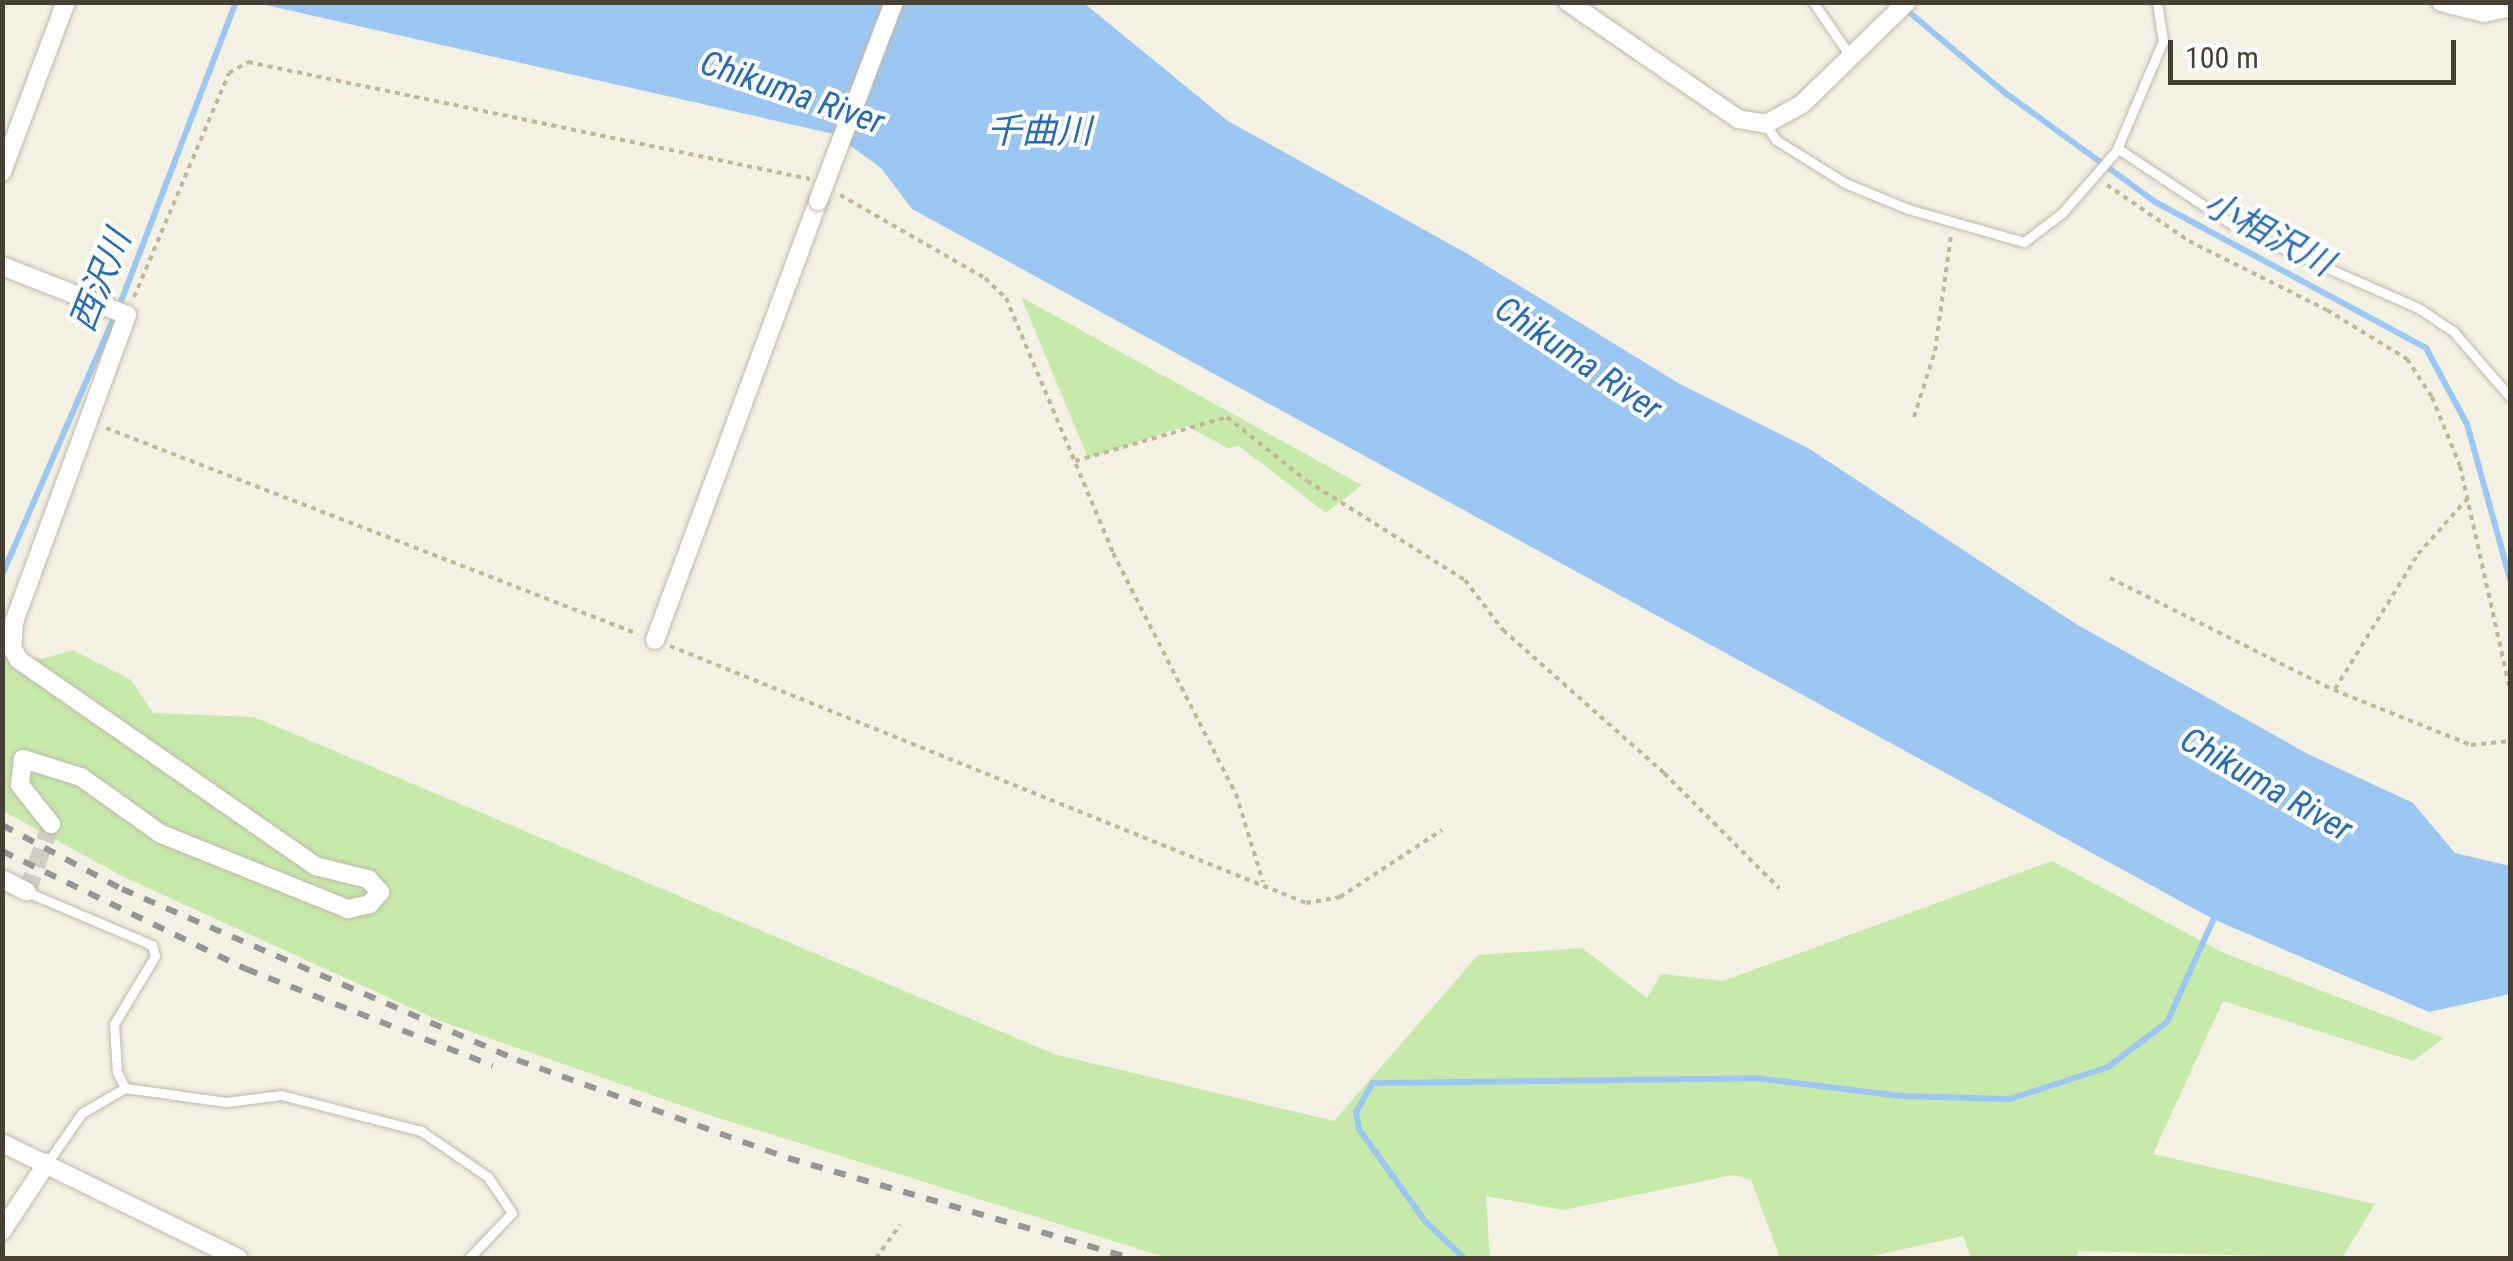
<!DOCTYPE html>
<meta charset="utf-8">
<style>
body{margin:0}
#map{position:relative;width:2513px;height:1261px;overflow:hidden;background:#f3f0e4;font-family:"Roboto Condensed","Noto Sans JP",sans-serif}
div>[style]{position:absolute}
[style*='--x']{left:calc(var(--x)*1px);top:calc(var(--y)*1px);width:calc(var(--w)*1px);rotate:calc(var(--a)*1deg)}
.green>*{inset:0;background:#c7eaab}
.water>*{inset:0;background:#9dc7f3}
.stream>*{height:6px;margin:-3px;padding:0 3px;transform-origin:3px;border-radius:3px;background:#9dc7f3}
.minor-tunnel>*{height:18px;margin-top:-9px;transform-origin:0;background:repeating-linear-gradient(90deg,#d0cdc1 0 18px,transparent 0 27px)}
.path>*{height:4px;margin-top:-2px;transform-origin:0;background:repeating-linear-gradient(90deg,#c1b797 0 5px,transparent 0 10px)}
.roads{filter:drop-shadow(0 0 2px #bfb9a7) drop-shadow(0 0 2px #bfb9a7)}
.service>*{height:9px;margin:-4.5px;padding:0 4.5px;transform-origin:4.5px;border-radius:4.5px;background:#fff}
.minor>*{height:18px;margin:-9px;padding:0 9px;transform-origin:9px;border-radius:9px;background:#fff}
.rail>*{height:6px;margin-top:-3px;transform-origin:0;background:repeating-linear-gradient(90deg,#959595 0 12px,transparent 0 24px)}
.bridges{filter:drop-shadow(0 0 2px #bfb9a7) drop-shadow(0 0 2px #bfb9a7)}
.minor-bridge>*{height:18px;margin:-9px;padding:0 9px;transform-origin:9px;border-radius:9px;background:#fff}
span{translate:-50% -50%;white-space:nowrap;text-align:center;line-height:1.15;-webkit-text-stroke:8px #fff;paint-order:stroke}
.water-label{font-size:35px;color:#286bb6;font-style:italic}
.frame{position:absolute;inset:0;border:5px solid #464134;pointer-events:none}
.scale{position:absolute;left:2168px;top:40px;width:288px;height:45px;box-sizing:border-box;border:5px solid #464134;border-top:0;padding-left:12px;font-size:30px;line-height:35px;white-space:nowrap;color:#464134;-webkit-text-stroke:8px #fff;paint-order:stroke}
</style>
<div id="map">
<div class="green">
<i style="clip-path:polygon(1021px 297px,1222px 408px,1362px 485px,1326px 513px,1239px 446px,1228px 448px,1186px 426px,1088px 458px)"></i>
<i style="clip-path:polygon(2px 644px,4px 651px,42px 659px,73px 650px,131px 680px,153px 713px,254px 717px,1054px 1054px,1334px 1121px,1478px 955px,1582px 948px,1647px 998px,1661px 974px,1723px 981px,2052px 861px,2224px 953px,2444px 1038px,2413px 1061px,2223px 1001px,2153px 1154px,2375px 1204px,2342px 1258px,2079px 1251px,2075px 1258px,1971px 1258px,1963px 1236px,1863px 1258px,1780px 1258px,1751px 1180px,1733px 1175px,1563px 1210px,1486px 1196px,1490px 1258px,1168px 1258px,709px 1115px,440px 1021px,124px 877px,3px 811px)"></i>
</div>
<div class="water">
<i style="clip-path:polygon(257px 3px,1084px 3px,1228px 121px,1466px 253px,1680px 384px,1808px 448px,2076px 624px,2308px 754px,2413px 803px,2455px 853px,2510px 866px,2510px 994px,2429px 1012px,2213px 919px,912px 209px,881px 168px,834px 134px)"></i>
</div>
<div class="stream">
<i style="--x:1903;--y:7;--w:132;--a:40.1"></i>
<i style="--x:2004;--y:92;--w:189;--a:36"></i>
<i style="--x:2157;--y:203;--w:306;--a:28.3"></i>
<i style="--x:2426;--y:348;--w:86;--a:61.7"></i>
<i style="--x:2467;--y:424;--w:161;--a:74.5"></i>
<i style="--x:2;--y:575;--w:296;--a:-66.5"></i>
<i style="--x:120;--y:304;--w:324;--a:-69"></i>
<i style="--x:1464;--y:1258;--w:54;--a:-136.5"></i>
<i style="--x:1425;--y:1221;--w:113;--a:-125.7"></i>
<i style="--x:1359;--y:1129;--w:17;--a:-100"></i>
<i style="--x:1356;--y:1112;--w:34;--a:-60"></i>
<i style="--x:1373;--y:1083;--w:382;--a:-0.7"></i>
<i style="--x:1755;--y:1078;--w:147;--a:7"></i>
<i style="--x:1901;--y:1096;--w:109;--a:1.6"></i>
<i style="--x:2010;--y:1099;--w:103;--a:-18.1"></i>
<i style="--x:2108;--y:1067;--w:74;--a:-37.3"></i>
<i style="--x:2167;--y:1022;--w:119;--a:-65.6"></i>
</div>
<div class="minor-tunnel">
<i style="--x:27;--y:892;--w:72;--a:-70.6"></i>
</div>
<div class="path">
<i style="--x:2107;--y:185;--w:99;--a:34.3"></i>
<i style="--x:2189;--y:241;--w:154;--a:26.6"></i>
<i style="--x:2327;--y:310;--w:94;--a:31.5"></i>
<i style="--x:2407;--y:359;--w:45;--a:56.7"></i>
<i style="--x:2432;--y:397;--w:74;--a:67.9"></i>
<i style="--x:2460;--y:466;--w:230;--a:77.4"></i>
<i style="--x:840;--y:195;--w:167;--a:29.8"></i>
<i style="--x:985;--y:278;--w:29;--a:44"></i>
<i style="--x:1006;--y:298;--w:277;--a:67.2"></i>
<i style="--x:1113;--y:553;--w:271;--a:63"></i>
<i style="--x:1236;--y:794;--w:92;--a:72.9"></i>
<i style="--x:134;--y:297;--w:243;--a:-67"></i>
<i style="--x:229;--y:73;--w:22;--a:-30"></i>
<i style="--x:248;--y:62;--w:574;--a:11.76"></i>
<i style="--x:1914;--y:417;--w:69;--a:-72.3"></i>
<i style="--x:1935;--y:351;--w:116;--a:-82.1"></i>
<i style="--x:106;--y:428;--w:570;--a:21.17"></i>
<i style="--x:1075;--y:461;--w:158;--a:-16.1"></i>
<i style="--x:1227;--y:417;--w:102;--a:38.7"></i>
<i style="--x:1307;--y:481;--w:186;--a:32.1"></i>
<i style="--x:1465;--y:580;--w:63;--a:52.8"></i>
<i style="--x:1503;--y:630;--w:215;--a:41.6"></i>
<i style="--x:1664;--y:773;--w:163;--a:45"></i>
<i style="--x:2110;--y:578;--w:250;--a:26.6"></i>
<i style="--x:2334;--y:690;--w:148;--a:21.9"></i>
<i style="--x:2471;--y:745;--w:39;--a:-6"></i>
<i style="--x:670;--y:646;--w:686;--a:22"></i>
<i style="--x:1306;--y:903;--w:35;--a:-10"></i>
<i style="--x:1340;--y:897;--w:122;--a:-33.3"></i>
<i style="--x:2335;--y:689;--w:158;--a:-58.4"></i>
<i style="--x:2418;--y:554;--w:76;--a:-48.2"></i>
<i style="--x:876;--y:1258;--w:41;--a:-54"></i>
</div>
<div class="roads">
<div class="service">
<i style="--x:1813;--y:2;--w:67;--a:55.4"></i>
<i style="--x:1766;--y:125;--w:18;--a:56"></i>
<i style="--x:1776;--y:140;--w:81;--a:31.9"></i>
<i style="--x:1845;--y:183;--w:68;--a:22.4"></i>
<i style="--x:1908;--y:209;--w:121;--a:15.9"></i>
<i style="--x:2024;--y:242;--w:48;--a:-37.3"></i>
<i style="--x:2062;--y:213;--w:82;--a:-48.9"></i>
<i style="--x:2116;--y:151;--w:120;--a:-66.9"></i>
<i style="--x:2163;--y:41;--w:39;--a:-99"></i>
<i style="--x:2117;--y:148;--w:146;--a:33.6"></i>
<i style="--x:2239;--y:229;--w:198;--a:23.8"></i>
<i style="--x:2420;--y:309;--w:40;--a:34"></i>
<i style="--x:2453;--y:331;--w:87;--a:49.2"></i>
<i style="--x:27;--y:892;--w:136;--a:23"></i>
<i style="--x:152;--y:945;--w:11;--a:75"></i>
<i style="--x:155;--y:956;--w:79;--a:121.1"></i>
<i style="--x:114;--y:1024;--w:48;--a:86.4"></i>
<i style="--x:117;--y:1072;--w:18;--a:63"></i>
<i style="--x:47;--y:1163;--w:61;--a:-55"></i>
<i style="--x:82;--y:1113;--w:50;--a:-30.2"></i>
<i style="--x:125;--y:1088;--w:102;--a:7.9"></i>
<i style="--x:226;--y:1102;--w:55;--a:-7.3"></i>
<i style="--x:281;--y:1095;--w:145;--a:14.4"></i>
<i style="--x:421;--y:1131;--w:81;--a:34.5"></i>
<i style="--x:488;--y:1177;--w:43;--a:56.3"></i>
<i style="--x:512;--y:1213;--w:62;--a:133.7"></i>
</div>
<div class="minor">
<i style="--x:1568;--y:2;--w:206;--a:34.5"></i>
<i style="--x:1738;--y:119;--w:28;--a:10"></i>
<i style="--x:1766;--y:124;--w:41;--a:-29.1"></i>
<i style="--x:1802;--y:104;--w:146;--a:-44.2"></i>
<i style="--x:2441;--y:2;--w:44;--a:14.3"></i>
<i style="--x:2484;--y:13;--w:27;--a:-13"></i>
<i style="--x:2;--y:172;--w:182;--a:-69.4"></i>
<i style="--x:2;--y:266;--w:134;--a:21.4"></i>
<i style="--x:127;--y:315;--w:327;--a:110.2"></i>
<i style="--x:14;--y:622;--w:26;--a:94"></i>
<i style="--x:12;--y:648;--w:14;--a:60"></i>
<i style="--x:19;--y:660;--w:361;--a:34.8"></i>
<i style="--x:315;--y:866;--w:55;--a:13.8"></i>
<i style="--x:368;--y:879;--w:18;--a:47"></i>
<i style="--x:380;--y:892;--w:16;--a:130"></i>
<i style="--x:370;--y:904;--w:23;--a:167"></i>
<i style="--x:348;--y:909;--w:201;--a:-158.1"></i>
<i style="--x:161;--y:834;--w:98;--a:-144.5"></i>
<i style="--x:81;--y:777;--w:61;--a:-162.8"></i>
<i style="--x:23;--y:759;--w:26;--a:97"></i>
<i style="--x:20;--y:785;--w:50;--a:51.5"></i>
<i style="--x:655;--y:640;--w:468;--a:-69.6"></i>
<i style="--x:2;--y:879;--w:28;--a:27"></i>
<i style="--x:2;--y:1143;--w:263;--a:26"></i>
<i style="--x:2;--y:1231;--w:82;--a:-56.5"></i>
</div>
</div>
<div class="rail">
<i style="--x:2;--y:825;--w:136;--a:28.1"></i>
<i style="--x:122;--y:889;--w:430;--a:23.4"></i>
<i style="--x:517;--y:1060;--w:288;--a:19.9"></i>
<i style="--x:788;--y:1158;--w:357;--a:16.3"></i>
<i style="--x:2;--y:851;--w:271;--a:25.8"></i>
<i style="--x:246;--y:969;--w:265;--a:21.4"></i>
</div>
<div class="bridges">
<div class="minor-bridge">
<i style="--x:818;--y:201;--w:213;--a:-69.1"></i>
</div>
</div>
<div class="water-label">
<span style="left:792px;top:93px;rotate:19deg">Chikuma River</span>
<span style="left:1039px;top:132px">千曲川</span>
<span style="left:2268px;top:234px;rotate:28deg">小相沢川</span>
<span style="left:101px;top:281px;rotate:-68deg">西沢川</span>
<span style="left:1578px;top:359px;rotate:34deg">Chikuma River</span>
<span style="left:2266px;top:785px;rotate:30deg">Chikuma River</span>
</div>
<div class="frame"></div>
<div class="scale">100 m</div>
</div>
